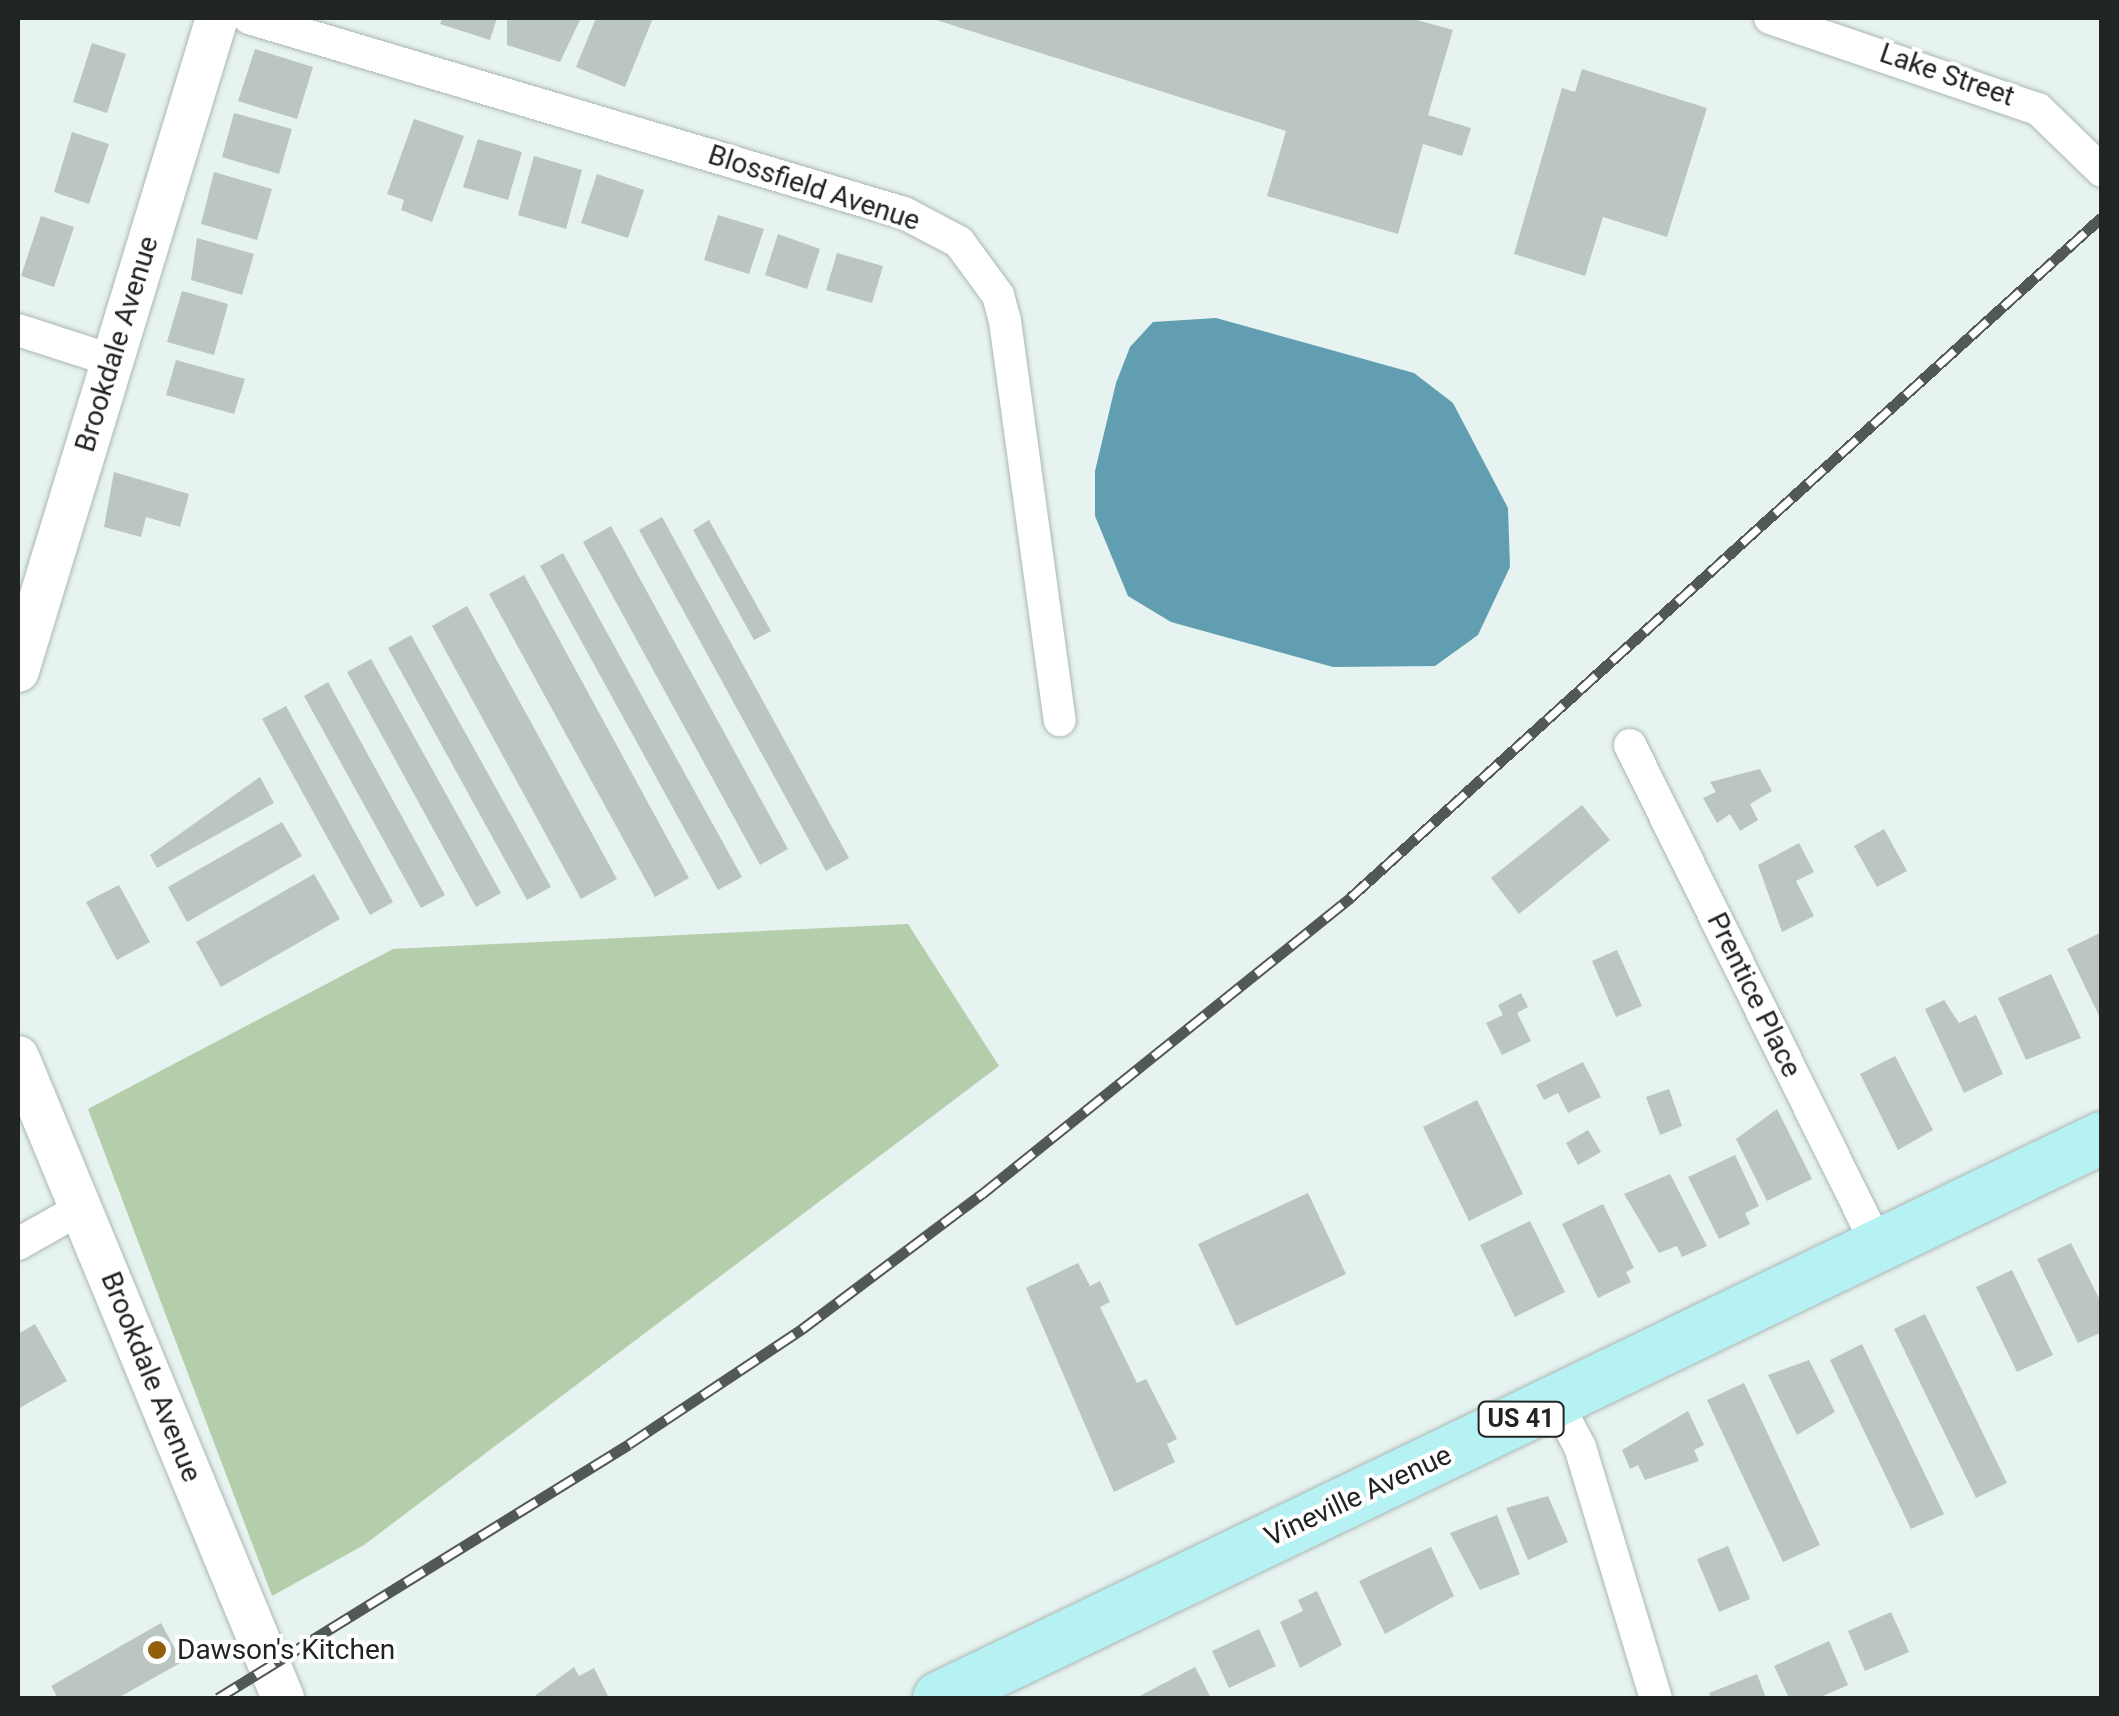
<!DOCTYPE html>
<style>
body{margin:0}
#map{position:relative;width:2119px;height:1716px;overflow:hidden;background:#e7f3f0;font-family:Roboto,sans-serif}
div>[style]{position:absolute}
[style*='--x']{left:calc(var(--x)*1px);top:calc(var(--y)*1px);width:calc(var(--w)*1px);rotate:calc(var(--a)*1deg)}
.green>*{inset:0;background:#b4cdaa}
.water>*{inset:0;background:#619eb2}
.building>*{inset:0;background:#bcc6c0}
.roads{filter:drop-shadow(0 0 2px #abb7b4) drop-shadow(0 0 2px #abb7b4)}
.minor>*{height:32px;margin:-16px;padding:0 16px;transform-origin:16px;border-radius:16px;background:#fff}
.tertiary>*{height:42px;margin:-21px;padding:0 21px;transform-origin:21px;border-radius:21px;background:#fff}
.primary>*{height:52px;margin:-26px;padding:0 26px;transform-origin:26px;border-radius:26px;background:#b6f1f4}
.rail>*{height:11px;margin-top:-5.5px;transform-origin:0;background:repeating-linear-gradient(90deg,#fff 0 22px,#525857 0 44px);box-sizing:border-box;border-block:2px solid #525857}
.dots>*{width:28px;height:28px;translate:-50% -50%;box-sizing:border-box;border:5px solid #fff;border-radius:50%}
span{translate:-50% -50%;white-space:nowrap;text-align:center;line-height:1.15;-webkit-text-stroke:8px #fff;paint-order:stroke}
.shield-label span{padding:2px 8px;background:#fff;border:2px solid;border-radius:8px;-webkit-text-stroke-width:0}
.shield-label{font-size:25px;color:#202423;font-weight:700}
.street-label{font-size:28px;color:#202423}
.poi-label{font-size:28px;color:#202423}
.left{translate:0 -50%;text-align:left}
.frame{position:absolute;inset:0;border:20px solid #202423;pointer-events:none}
</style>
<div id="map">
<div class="green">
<i style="clip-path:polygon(908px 924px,999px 1066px,364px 1545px,272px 1596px,88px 1109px,393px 949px)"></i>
</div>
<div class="water">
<i style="clip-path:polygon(1216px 318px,1414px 373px,1453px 403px,1508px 508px,1510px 567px,1478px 635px,1435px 666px,1333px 667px,1171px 622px,1128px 596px,1095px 516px,1095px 471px,1116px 383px,1130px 347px,1153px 322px)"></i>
</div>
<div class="building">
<i style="clip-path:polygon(442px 18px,497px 18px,490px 40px,440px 24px)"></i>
<i style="clip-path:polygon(507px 18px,581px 18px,560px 62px,507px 45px)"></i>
<i style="clip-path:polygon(596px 18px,653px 18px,625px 87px,576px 67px)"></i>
<i style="clip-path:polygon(930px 18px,1410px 18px,1453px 30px,1428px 115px,1471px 128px,1462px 156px,1423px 144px,1398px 234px,1267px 196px,1286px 131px)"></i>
<i style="clip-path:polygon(92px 43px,126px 54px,107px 113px,73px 102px)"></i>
<i style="clip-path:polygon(255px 49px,313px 67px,297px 119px,238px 101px)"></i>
<i style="clip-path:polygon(1582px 69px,1707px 108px,1667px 237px,1603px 217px,1585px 276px,1514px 254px,1562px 88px,1575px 92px)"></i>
<i style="clip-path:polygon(234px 113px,292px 129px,279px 174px,222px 157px)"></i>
<i style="clip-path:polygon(414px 119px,464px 136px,432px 222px,401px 210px,404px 200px,387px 194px)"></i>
<i style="clip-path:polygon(72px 132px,109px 144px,89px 204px,54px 192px)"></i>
<i style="clip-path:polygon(478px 139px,522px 152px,508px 200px,463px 187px)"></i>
<i style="clip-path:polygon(534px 156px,582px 170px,566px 229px,518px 215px)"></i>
<i style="clip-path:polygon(214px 172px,272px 189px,257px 240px,201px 224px)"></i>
<i style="clip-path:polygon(597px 174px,644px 190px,628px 238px,581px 223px)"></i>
<i style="clip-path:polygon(718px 215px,764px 229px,749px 274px,704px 260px)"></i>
<i style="clip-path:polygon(41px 216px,74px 227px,54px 287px,21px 276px)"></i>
<i style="clip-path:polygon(778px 234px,820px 249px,807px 289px,765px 275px)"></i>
<i style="clip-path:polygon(197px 238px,254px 254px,242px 295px,191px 280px)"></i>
<i style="clip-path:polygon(837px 253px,883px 266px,872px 303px,826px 290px)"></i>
<i style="clip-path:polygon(182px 291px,228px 304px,214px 355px,167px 342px)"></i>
<i style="clip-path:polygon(176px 360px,245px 379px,234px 414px,166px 395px)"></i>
<i style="clip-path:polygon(114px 472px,189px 494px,180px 527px,146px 517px,141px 537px,104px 527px)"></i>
<i style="clip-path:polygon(662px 517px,849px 858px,826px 871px,639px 530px)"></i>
<i style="clip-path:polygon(709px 520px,771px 631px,754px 640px,693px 530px)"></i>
<i style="clip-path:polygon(611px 526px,788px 849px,760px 865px,583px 542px)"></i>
<i style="clip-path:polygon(563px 553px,742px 877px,718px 890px,540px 566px)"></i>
<i style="clip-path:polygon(524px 575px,689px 878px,655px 897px,489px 594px)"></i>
<i style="clip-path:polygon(467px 606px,617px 879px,581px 899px,432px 626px)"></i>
<i style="clip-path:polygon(411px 635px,551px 887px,527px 900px,388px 648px)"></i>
<i style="clip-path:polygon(371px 659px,501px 893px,476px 907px,347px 672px)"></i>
<i style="clip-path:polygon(328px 682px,445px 895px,421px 908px,304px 696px)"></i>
<i style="clip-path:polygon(286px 706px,393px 902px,370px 915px,262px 719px)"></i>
<i style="clip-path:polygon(1760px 769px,1772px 791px,1750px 804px,1758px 820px,1740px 831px,1730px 814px,1717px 823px,1703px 798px,1716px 792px,1710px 782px)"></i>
<i style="clip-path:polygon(260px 777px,274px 803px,157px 868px,150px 855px)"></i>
<i style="clip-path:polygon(1582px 805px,1610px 840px,1519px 914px,1491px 878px)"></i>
<i style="clip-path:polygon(282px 822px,302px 856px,187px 922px,168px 887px)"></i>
<i style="clip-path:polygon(1884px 829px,1907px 871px,1877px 887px,1854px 846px)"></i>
<i style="clip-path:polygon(1799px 843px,1814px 872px,1796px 881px,1814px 916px,1782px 932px,1758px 865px)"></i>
<i style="clip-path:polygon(314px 874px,340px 919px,221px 987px,196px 942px)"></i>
<i style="clip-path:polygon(119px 885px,150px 942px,117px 960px,86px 902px)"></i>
<i style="clip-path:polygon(2102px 932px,2102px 1022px,2067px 949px)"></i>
<i style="clip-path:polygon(1617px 950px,1642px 1006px,1616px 1017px,1592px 961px)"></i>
<i style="clip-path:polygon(2051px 974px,2081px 1038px,2026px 1060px,1998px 998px)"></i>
<i style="clip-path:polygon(1521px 993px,1528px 1007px,1517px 1013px,1531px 1041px,1502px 1055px,1486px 1023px,1503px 1015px,1498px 1005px)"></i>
<i style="clip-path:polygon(1944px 1000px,1959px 1023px,1976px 1015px,2003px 1074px,1964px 1093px,1925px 1009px)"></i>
<i style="clip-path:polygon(1895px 1056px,1933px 1130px,1898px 1150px,1860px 1074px)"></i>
<i style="clip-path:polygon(1583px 1062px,1601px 1097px,1568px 1113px,1558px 1093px,1544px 1100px,1536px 1085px)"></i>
<i style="clip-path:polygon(1669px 1089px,1682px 1126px,1660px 1135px,1646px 1097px)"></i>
<i style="clip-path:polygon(1477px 1100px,1523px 1194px,1469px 1221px,1423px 1127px)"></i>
<i style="clip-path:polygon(1777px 1109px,1812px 1179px,1767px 1201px,1736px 1139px)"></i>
<i style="clip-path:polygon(1588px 1130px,1601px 1152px,1578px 1165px,1566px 1143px)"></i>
<i style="clip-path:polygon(1735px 1155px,1759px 1206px,1745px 1213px,1750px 1224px,1719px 1239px,1688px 1177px)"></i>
<i style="clip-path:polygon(1670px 1174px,1707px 1246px,1682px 1257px,1677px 1246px,1659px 1253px,1624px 1194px)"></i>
<i style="clip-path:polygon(1308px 1193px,1346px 1274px,1236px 1326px,1198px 1244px)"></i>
<i style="clip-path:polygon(1603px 1204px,1634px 1268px,1626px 1272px,1631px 1282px,1598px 1298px,1562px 1224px)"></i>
<i style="clip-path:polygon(1530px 1221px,1565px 1292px,1515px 1317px,1480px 1245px)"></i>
<i style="clip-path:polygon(2071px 1243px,2102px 1304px,2102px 1332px,2078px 1343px,2037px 1259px)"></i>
<i style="clip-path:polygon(1078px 1263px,1090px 1286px,1100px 1281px,1110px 1302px,1100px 1307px,1137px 1383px,1146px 1379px,1177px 1439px,1167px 1444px,1175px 1462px,1114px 1492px,1026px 1288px)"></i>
<i style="clip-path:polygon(2012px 1270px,2053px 1355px,2017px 1372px,1976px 1287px)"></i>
<i style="clip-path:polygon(1925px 1314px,2007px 1483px,1976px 1498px,1894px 1329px)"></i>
<i style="clip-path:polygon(35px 1324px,67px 1381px,18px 1409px,18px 1334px)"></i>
<i style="clip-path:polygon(1862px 1344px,1944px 1514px,1911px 1529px,1830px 1360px)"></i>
<i style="clip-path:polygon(1809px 1360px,1835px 1412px,1797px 1435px,1768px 1375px)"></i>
<i style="clip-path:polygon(1744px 1383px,1820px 1545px,1783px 1562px,1707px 1400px)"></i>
<i style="clip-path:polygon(1688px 1411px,1704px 1445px,1694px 1450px,1699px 1461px,1645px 1480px,1638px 1465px,1630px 1469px,1622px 1450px)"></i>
<i style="clip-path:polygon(1548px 1496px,1568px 1542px,1528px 1560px,1506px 1508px)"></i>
<i style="clip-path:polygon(1497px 1515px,1520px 1574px,1480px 1590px,1450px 1533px)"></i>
<i style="clip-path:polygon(1728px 1546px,1750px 1599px,1719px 1612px,1697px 1559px)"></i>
<i style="clip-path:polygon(1431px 1547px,1454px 1596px,1385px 1634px,1359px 1581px)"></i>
<i style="clip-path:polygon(1317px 1591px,1342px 1645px,1300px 1668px,1280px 1622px,1303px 1611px,1298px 1600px)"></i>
<i style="clip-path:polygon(1891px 1612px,1909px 1652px,1865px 1671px,1848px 1631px)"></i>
<i style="clip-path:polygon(161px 1623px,182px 1662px,118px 1698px,58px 1698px,51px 1686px)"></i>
<i style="clip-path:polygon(1259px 1629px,1276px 1666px,1229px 1688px,1212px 1651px)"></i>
<i style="clip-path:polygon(1829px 1641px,1848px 1685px,1818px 1698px,1789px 1698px,1774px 1666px)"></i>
<i style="clip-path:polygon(574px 1667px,579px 1676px,594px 1668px,609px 1698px,532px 1698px)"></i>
<i style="clip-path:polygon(1195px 1667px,1211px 1698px,1136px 1698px)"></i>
<i style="clip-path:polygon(1757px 1674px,1766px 1698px,1711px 1698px,1709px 1693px)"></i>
</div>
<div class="roads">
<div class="minor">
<i style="--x:249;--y:18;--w:683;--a:16.58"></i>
<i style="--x:904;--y:213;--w:62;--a:27.8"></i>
<i style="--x:959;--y:242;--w:66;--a:53.7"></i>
<i style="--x:998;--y:295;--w:27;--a:75"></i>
<i style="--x:1005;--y:321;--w:403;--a:82.2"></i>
<i style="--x:1770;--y:18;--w:283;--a:18.8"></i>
<i style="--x:2038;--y:109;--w:89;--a:44.1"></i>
<i style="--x:18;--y:330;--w:98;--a:17.9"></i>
<i style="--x:1630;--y:745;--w:557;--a:63.67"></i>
<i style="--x:18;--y:1244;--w:73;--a:-29.4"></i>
<i style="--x:1556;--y:1402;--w:51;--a:61.9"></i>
<i style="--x:1580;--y:1447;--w:262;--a:73.2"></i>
</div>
<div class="tertiary">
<i style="--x:18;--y:671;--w:683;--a:-73.05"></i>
<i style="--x:18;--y:1057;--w:694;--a:67.54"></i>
</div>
<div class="primary">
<i style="--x:939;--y:1698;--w:1291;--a:-25.71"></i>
</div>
</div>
<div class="rail">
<i style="--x:218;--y:1698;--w:483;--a:-31.7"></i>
<i style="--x:629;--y:1444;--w:208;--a:-33.6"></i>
<i style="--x:802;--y:1329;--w:225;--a:-36.9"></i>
<i style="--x:982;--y:1194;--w:474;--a:-38.8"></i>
<i style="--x:1351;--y:897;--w:1013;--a:-42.16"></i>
</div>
<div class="dots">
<i style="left:157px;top:1650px;background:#90600b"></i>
</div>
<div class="shield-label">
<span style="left:1521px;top:1419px">US 41</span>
</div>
<div class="street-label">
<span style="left:1947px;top:75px;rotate:19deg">Lake Street</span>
<span style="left:814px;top:188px;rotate:18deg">Blossfield Avenue</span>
<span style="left:117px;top:344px;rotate:-73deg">Brookdale Avenue</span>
<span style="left:1754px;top:995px;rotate:64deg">Prentice Place</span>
<span style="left:151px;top:1377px;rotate:68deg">Brookdale Avenue</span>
<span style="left:1358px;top:1496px;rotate:-25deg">Vineville Avenue</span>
</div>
<div class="poi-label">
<span class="left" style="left:177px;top:1650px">Dawson's Kitchen</span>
</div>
<div class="frame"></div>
</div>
